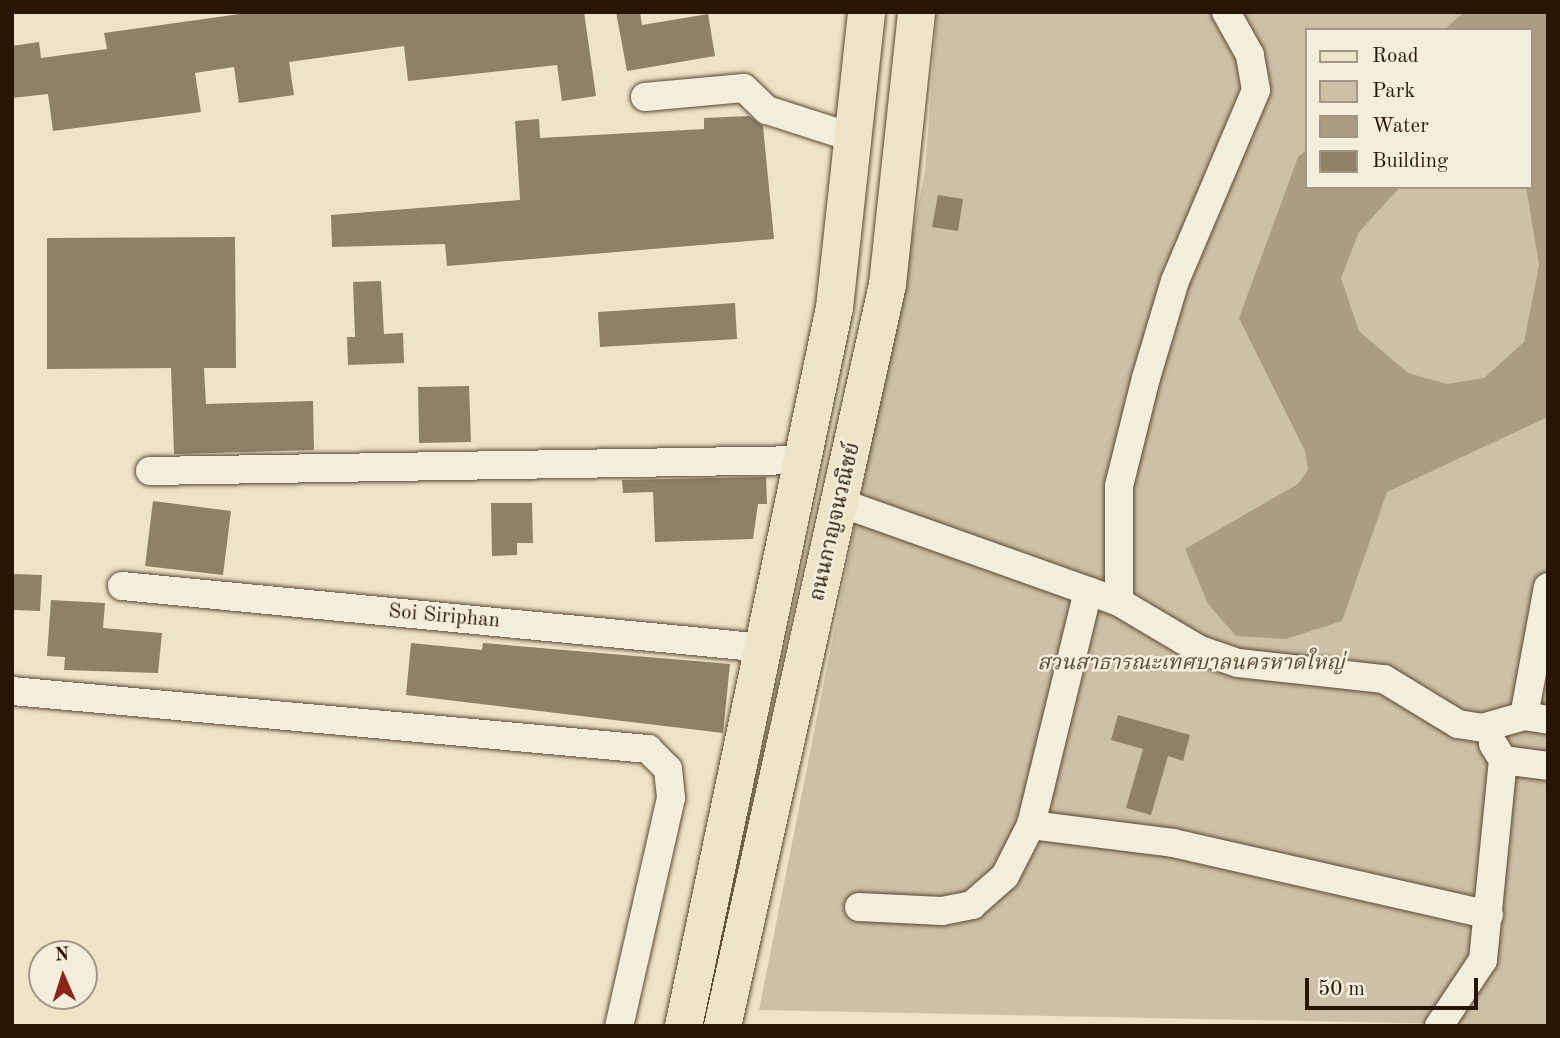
<!DOCTYPE html>
<meta charset="utf-8">
<style>
body{margin:0}
#map{position:relative;width:1560px;height:1038px;overflow:hidden;background:#ede3c7;font-family:"Old Standard TT","Noto Serif Thai",serif}
div>[style]{position:absolute}
[style*='--x']{left:calc(var(--x)*1px);top:calc(var(--y)*1px);width:calc(var(--w)*1px);rotate:calc(var(--a)*1deg)}
.green>*{inset:0;background:#ccc0a6}
.water>*{inset:0;background:#aa9d84}
.building>*{inset:0;background:#8f8168}
.roads{filter:drop-shadow(0 0 2px #5a4933) drop-shadow(0 0 2px #5a4933)}
.minor>*{height:28px;margin:-14px;padding:0 14px;transform-origin:14px;border-radius:14px;background:#f3eddb}
.major>*{height:37px;margin:-18.5px;padding:0 18.5px;transform-origin:18.5px;border-radius:18.5px;background:#ede3c7}
span{translate:-50% -50%;white-space:nowrap;text-align:center;line-height:1.15;-webkit-text-stroke:5px #f3eddb;paint-order:stroke}
.street-label{font-size:21px;color:#291602}
.park-label{font-size:21px;color:#5a4933;font-style:italic}
.frame{position:absolute;inset:0;border:14px solid #291602;pointer-events:none}
.legend{position:absolute;left:1305px;top:28px;width:228px;height:161px;box-sizing:border-box;background:#f3eddb;border:2px solid #a29784;margin:0;padding:9px 12px;list-style:none;font-size:21px;color:#291602}
.legend li{display:flex;align-items:center;gap:14px;height:35px}
.legend b{width:35px;border:2px solid #a29784}
.north{position:absolute;left:28px;top:940px;width:70px;height:70px;box-sizing:border-box;background:#f3eddb;border:2px solid #a29784;border-radius:50%;rotate:357deg;font-size:19px;font-weight:700;line-height:28px;text-align:center;color:#291602}
.north::after{content:'';display:block;margin:auto;width:24px;height:32px;background:#8f2418;clip-path:polygon(50% 0,100% 100%,50% 72%,0 100%)}
.scale{position:absolute;left:1305px;top:978px;width:173px;height:32px;box-sizing:border-box;border:4px solid #291602;border-top:0;padding-left:9px;font-size:21px;line-height:24px;white-space:nowrap;color:#291602;-webkit-text-stroke:5px #f3eddb;paint-order:stroke}
</style>
<div id="map">
<div class="green">
<i style="clip-path:polygon(evenodd,937px 12px,1548px 12px,1548px 1026px,759px 1010px,925px 171px,937px 12px,1306px 30px,1530px 30px,1530px 187px,1306px 187px,1306px 30px)"></i>
</div>
<div class="water">
<i style="clip-path:polygon(1464px 12px,1548px 12px,1548px 417px,1387px 492px,1342px 621px,1286px 639px,1236px 636px,1208px 604px,1185px 549px,1298px 484px,1308px 470px,1305px 451px,1239px 318px,1298px 157px,1306px 150px,1306px 187px,1400px 187px,1359px 232px,1341px 278px,1359px 331px,1408px 373px,1447px 384px,1484px 378px,1524px 342px,1539px 265px,1526px 187px,1530px 30px,1444px 30px)"></i>
</div>
<div class="building">
<i style="clip-path:polygon(254px 12px,584px 12px,596px 96px,562px 101px,557px 65px,408px 81px,404px 46px,289px 62px,294px 95px,239px 103px,234px 67px,195px 73px,201px 112px,53px 131px,48px 94px,12px 98px,12px 46px,39px 42px,41px 58px,107px 49px,104px 33px)"></i>
<i style="clip-path:polygon(616px 12px,640px 12px,642px 25px,708px 14px,715px 56px,627px 71px)"></i>
<i style="clip-path:polygon(749px 116px,763px 126px,774px 239px,447px 266px,445px 244px,332px 247px,331px 215px,520px 200px,515px 121px,539px 119px,540px 138px,704px 129px,704px 118px)"></i>
<i style="clip-path:polygon(938px 195px,963px 199px,958px 231px,932px 227px)"></i>
<i style="clip-path:polygon(235px 237px,236px 368px,204px 368px,206px 404px,313px 401px,314px 450px,174px 454px,171px 368px,47px 369px,47px 238px)"></i>
<i style="clip-path:polygon(381px 281px,384px 334px,403px 333px,404px 363px,348px 365px,347px 337px,355px 337px,353px 282px)"></i>
<i style="clip-path:polygon(735px 303px,737px 339px,600px 347px,598px 312px)"></i>
<i style="clip-path:polygon(469px 386px,471px 442px,419px 443px,418px 387px)"></i>
<i style="clip-path:polygon(766px 477px,767px 504px,758px 504px,753px 539px,655px 542px,653px 492px,623px 493px,622px 480px)"></i>
<i style="clip-path:polygon(153px 501px,231px 511px,223px 575px,145px 566px)"></i>
<i style="clip-path:polygon(491px 503px,532px 503px,533px 543px,517px 543px,517px 555px,492px 556px)"></i>
<i style="clip-path:polygon(12px 574px,42px 575px,40px 611px,12px 610px)"></i>
<i style="clip-path:polygon(51px 600px,105px 603px,103px 628px,162px 633px,158px 673px,64px 670px,65px 657px,47px 656px)"></i>
<i style="clip-path:polygon(411px 643px,482px 650px,483px 643px,730px 664px,723px 733px,406px 695px)"></i>
<i style="clip-path:polygon(1118px 715px,1190px 735px,1183px 761px,1168px 756px,1151px 815px,1126px 808px,1143px 749px,1111px 740px)"></i>
</div>
<div class="roads">
<div class="minor">
<i style="--x:645;--y:97;--w:99;--a:-5.2"></i>
<i style="--x:744;--y:88;--w:32;--a:44"></i>
<i style="--x:767;--y:110;--w:91;--a:17.8"></i>
<i style="--x:150;--y:471;--w:656;--a:-0.96"></i>
<i style="--x:841;--y:503;--w:295;--a:19.6"></i>
<i style="--x:1119;--y:602;--w:94;--a:30.7"></i>
<i style="--x:1200;--y:650;--w:40;--a:18.9"></i>
<i style="--x:1238;--y:663;--w:147;--a:6.3"></i>
<i style="--x:1384;--y:679;--w:87;--a:31.3"></i>
<i style="--x:1458;--y:724;--w:24;--a:9"></i>
<i style="--x:1482;--y:728;--w:44;--a:-15.9"></i>
<i style="--x:1524;--y:716;--w:24;--a:9"></i>
<i style="--x:122;--y:586;--w:646;--a:5.51"></i>
<i style="--x:1088;--y:591;--w:241;--a:103.7"></i>
<i style="--x:1031;--y:825;--w:143;--a:7.2"></i>
<i style="--x:1173;--y:843;--w:324;--a:12.8"></i>
<i style="--x:1119;--y:602;--w:116;--a:-90"></i>
<i style="--x:1119;--y:486;--w:111;--a:-76"></i>
<i style="--x:1146;--y:378;--w:101;--a:-73.4"></i>
<i style="--x:1175;--y:281;--w:207;--a:-67"></i>
<i style="--x:1256;--y:90;--w:36;--a:-100"></i>
<i style="--x:1250;--y:55;--w:49;--a:-119.2"></i>
<i style="--x:12;--y:691;--w:639;--a:5.21"></i>
<i style="--x:648;--y:749;--w:28;--a:45"></i>
<i style="--x:668;--y:769;--w:29;--a:84"></i>
<i style="--x:671;--y:798;--w:234;--a:102.8"></i>
<i style="--x:1524;--y:716;--w:131;--a:-79.5"></i>
<i style="--x:1493;--y:744;--w:19;--a:58"></i>
<i style="--x:1503;--y:760;--w:45;--a:7.6"></i>
<i style="--x:859;--y:907;--w:83;--a:2.8"></i>
<i style="--x:942;--y:911;--w:31;--a:-11"></i>
<i style="--x:972;--y:905;--w:44;--a:-41.3"></i>
<i style="--x:1005;--y:876;--w:57;--a:-63"></i>
<i style="--x:1439;--y:1026;--w:79;--a:-56.3"></i>
<i style="--x:1483;--y:960;--w:201;--a:-84.3"></i>
</div>
<div class="major">
<i style="--x:683;--y:1026;--w:735;--a:-78.14"></i>
<i style="--x:834;--y:307;--w:297;--a:-83.8"></i>
<i style="--x:722;--y:1026;--w:760;--a:-77.46"></i>
<i style="--x:887;--y:284;--w:274;--a:-83.9"></i>
</div>
</div>
<div class="street-label">
<span style="left:836px;top:522px;rotate:-77deg">ถนนกาญจนวณิชย์</span>
<span style="left:444px;top:617px;rotate:5deg">Soi Siriphan</span>
</div>
<div class="park-label">
<span style="left:1191px;top:664px">สวนสาธารณะเทศบาลนครหาดใหญ่</span>
</div>
<div class="frame"></div>
<ul class="legend">
<li><b style="height:9px;background:#ede3c7"></b>Road</li>
<li><b style="height:19px;background:#ccc0a6"></b>Park</li>
<li><b style="height:19px;background:#aa9d84"></b>Water</li>
<li><b style="height:19px;background:#8f8168"></b>Building</li>
</ul>
<div class="north">N</div>
<div class="scale">50 m</div>
</div>
